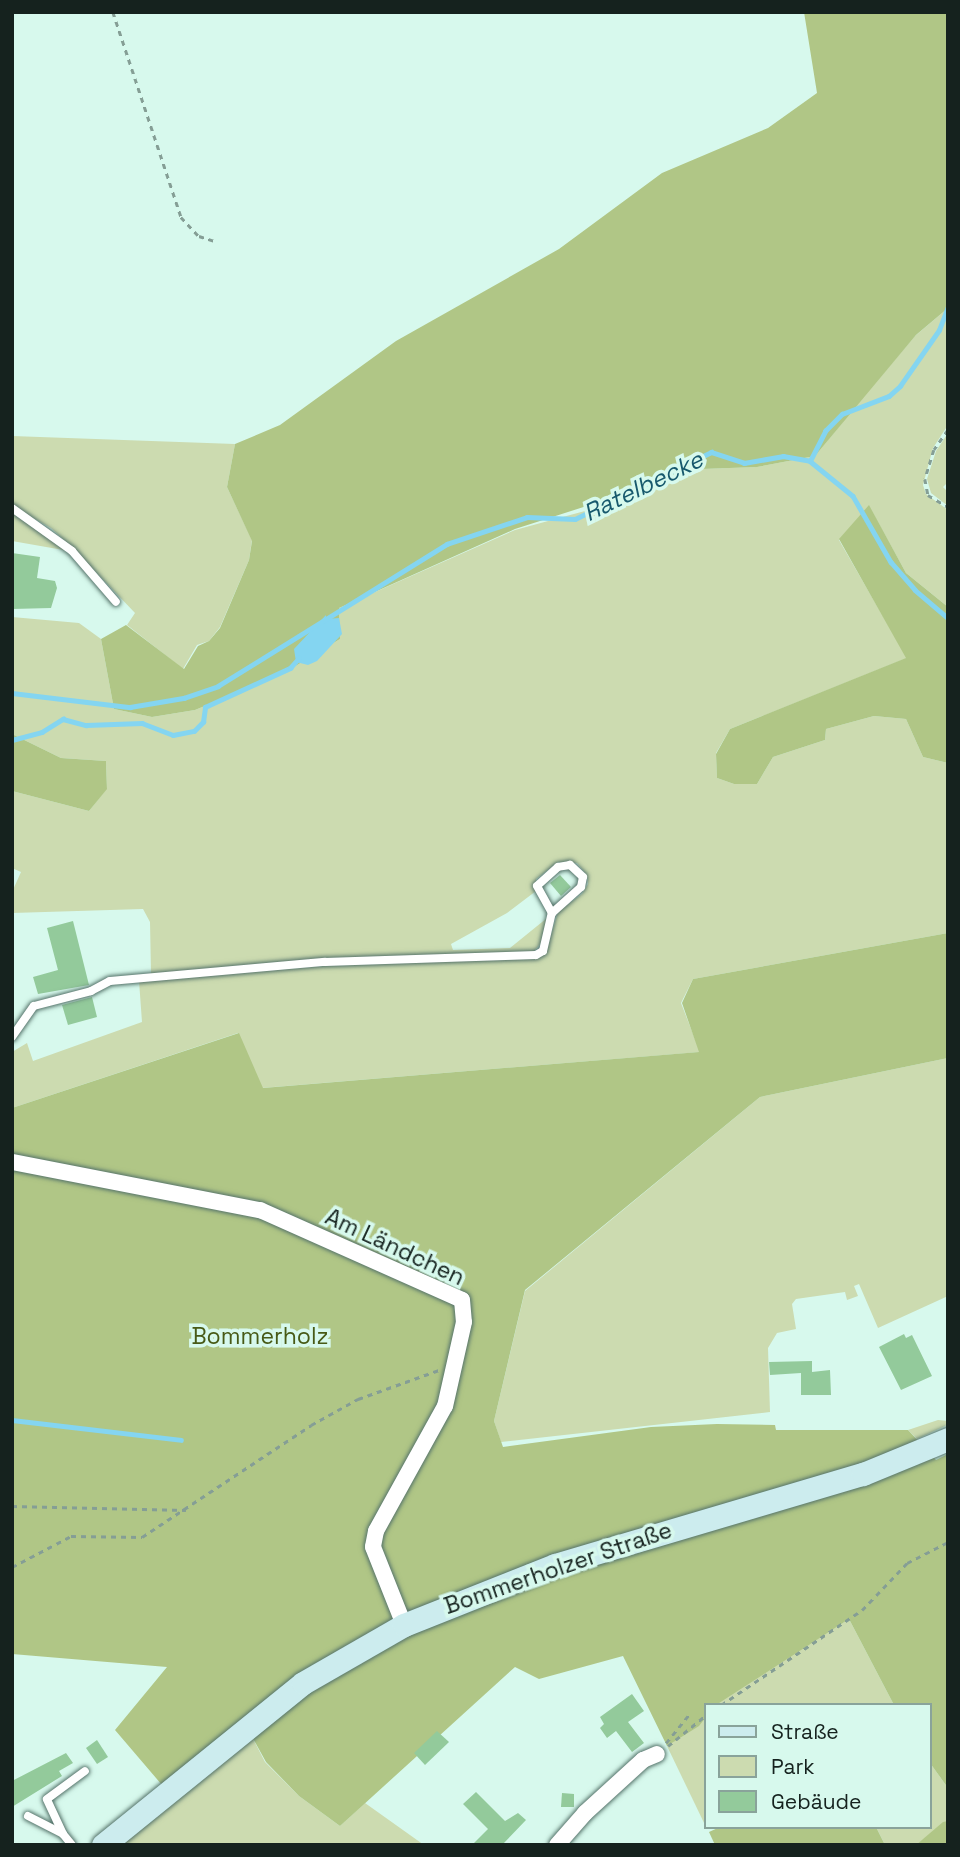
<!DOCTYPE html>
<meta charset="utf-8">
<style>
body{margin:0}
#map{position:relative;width:960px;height:1857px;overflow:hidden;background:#d7f9ed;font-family:"Space Grotesk",sans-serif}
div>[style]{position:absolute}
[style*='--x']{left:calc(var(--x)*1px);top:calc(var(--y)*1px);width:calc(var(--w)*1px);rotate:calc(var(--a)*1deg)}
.green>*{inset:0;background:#ccdbb0}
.forest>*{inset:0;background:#b0c686}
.water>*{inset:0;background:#84d5f1}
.stream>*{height:4.5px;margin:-2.25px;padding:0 2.25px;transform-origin:2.25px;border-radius:2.25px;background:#84d5f1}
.building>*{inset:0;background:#93ca9b}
.path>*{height:2.5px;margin-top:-1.25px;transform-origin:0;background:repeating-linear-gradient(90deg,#859e95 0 5px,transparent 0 10px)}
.roads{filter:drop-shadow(0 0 2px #55736a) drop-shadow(0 0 2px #55736a)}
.lane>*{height:8px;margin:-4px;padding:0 4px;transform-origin:4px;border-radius:4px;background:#fff}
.street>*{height:16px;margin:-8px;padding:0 8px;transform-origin:8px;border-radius:8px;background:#fff}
.secondary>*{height:23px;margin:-11.5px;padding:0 11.5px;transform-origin:11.5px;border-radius:11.5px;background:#ccecee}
span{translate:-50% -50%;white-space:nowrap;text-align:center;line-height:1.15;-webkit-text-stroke:7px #d7f9ed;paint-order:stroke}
.street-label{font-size:23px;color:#15221e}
.park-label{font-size:23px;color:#475a16}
.water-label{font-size:24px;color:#17596d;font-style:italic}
.frame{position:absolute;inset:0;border:14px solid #15221e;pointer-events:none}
.legend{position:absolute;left:704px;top:1703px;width:228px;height:126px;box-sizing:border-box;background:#d7f9ed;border:2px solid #89a39a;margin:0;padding:9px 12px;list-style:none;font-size:21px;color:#15221e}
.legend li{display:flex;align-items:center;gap:14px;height:35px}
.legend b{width:35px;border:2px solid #89a39a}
</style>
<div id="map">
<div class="green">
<i style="clip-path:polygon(948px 308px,948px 425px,933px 448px,923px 485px,926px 494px,948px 510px,948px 607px,906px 573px,869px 506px,839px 540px,907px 658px,730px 729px,716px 753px,717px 778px,734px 784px,757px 784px,773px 757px,825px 740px,826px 729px,874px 716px,906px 719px,923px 757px,948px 763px,948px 933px,693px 979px,681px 1003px,700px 1052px,262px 1088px,238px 1033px,12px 1108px,12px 1052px,27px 1043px,33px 1061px,142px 1022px,139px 981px,326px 966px,537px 958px,548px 946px,558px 912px,582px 894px,588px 884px,587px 875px,577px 863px,558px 862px,536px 879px,536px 891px,507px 913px,451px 944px,453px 950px,510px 948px,547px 918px,541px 943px,533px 952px,151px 974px,150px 922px,143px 909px,12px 913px,12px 892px,21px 872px,12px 868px,12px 791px,89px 811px,107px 788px,106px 761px,61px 758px,12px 734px,12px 617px,79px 623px,101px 639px,114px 709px,152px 717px,195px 710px,284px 673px,340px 639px,339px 608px,515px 530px,629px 499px,702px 469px,757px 467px,815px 456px,843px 422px,842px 414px,852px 410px,915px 336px)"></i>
<i style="clip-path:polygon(948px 433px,948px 482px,943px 487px,948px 492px,948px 506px,931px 493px,927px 479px,936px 451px)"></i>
<i style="clip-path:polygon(12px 436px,235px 444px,227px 487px,252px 540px,249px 560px,220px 627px,209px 641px,197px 645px,183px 669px,127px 625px,135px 613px,75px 550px,51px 528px,12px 506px)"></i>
<i style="clip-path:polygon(12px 512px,69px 551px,12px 541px)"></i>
<i style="clip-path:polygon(948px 1058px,948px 1296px,878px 1328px,859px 1284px,854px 1286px,858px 1296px,847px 1300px,845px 1292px,796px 1299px,792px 1304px,796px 1329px,777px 1333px,768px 1348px,770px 1412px,501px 1442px,494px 1421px,525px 1291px,760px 1097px)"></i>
<i style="clip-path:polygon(938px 1420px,948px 1421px,947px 1425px,917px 1439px,908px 1430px)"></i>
<i style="clip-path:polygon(849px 1619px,894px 1705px,716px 1705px,721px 1699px)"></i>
<i style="clip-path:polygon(706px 1717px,706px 1827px,667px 1746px)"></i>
<i style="clip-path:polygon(252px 1737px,265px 1762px,299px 1796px,340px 1826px,365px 1803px,424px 1845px,119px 1845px)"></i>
<i style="clip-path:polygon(930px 1763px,948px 1788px,948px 1821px,916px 1845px,885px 1845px,876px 1827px,930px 1827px)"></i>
</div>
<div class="forest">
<i style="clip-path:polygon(804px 12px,948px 12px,948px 308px,916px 335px,815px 456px,757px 467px,702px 469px,515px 529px,339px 608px,340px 639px,284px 673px,195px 710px,152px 717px,114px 709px,101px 639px,126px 625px,184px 669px,198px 646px,209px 641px,220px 628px,249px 560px,252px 541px,227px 487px,235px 444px,280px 425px,396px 341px,559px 249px,662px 173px,768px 128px,817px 93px)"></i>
<i style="clip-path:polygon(869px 505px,906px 573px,948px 607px,948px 763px,923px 757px,906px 719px,874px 716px,826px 729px,825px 740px,773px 757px,757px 784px,734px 784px,717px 778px,716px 754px,730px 729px,906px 658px,839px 539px)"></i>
<i style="clip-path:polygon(12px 734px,61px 758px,106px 761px,107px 789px,89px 811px,12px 791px)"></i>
<i style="clip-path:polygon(948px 933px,948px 1058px,760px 1097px,525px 1290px,494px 1421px,503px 1447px,651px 1427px,717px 1424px,775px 1425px,776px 1430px,908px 1430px,936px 1460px,948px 1454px,948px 1788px,930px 1763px,930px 1705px,894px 1705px,849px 1619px,716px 1705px,706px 1705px,706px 1717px,699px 1726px,667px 1746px,623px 1656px,539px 1679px,515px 1667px,340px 1826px,299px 1796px,266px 1762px,245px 1724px,162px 1785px,115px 1730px,167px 1667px,12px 1654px,12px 1108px,239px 1033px,263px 1088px,699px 1052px,682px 1003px,693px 979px)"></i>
<i style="clip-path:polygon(948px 1821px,948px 1845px,916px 1845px,943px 1822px)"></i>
<i style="clip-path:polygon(720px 1827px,876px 1827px,885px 1845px,715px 1845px,709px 1832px)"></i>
</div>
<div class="water">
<i style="clip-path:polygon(326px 615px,326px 619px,339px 618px,342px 634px,317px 661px,308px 665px,296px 662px,294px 649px)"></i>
</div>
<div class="stream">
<i style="--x:810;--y:461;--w:55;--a:39.1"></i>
<i style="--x:853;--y:496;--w:76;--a:60.1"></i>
<i style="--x:891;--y:562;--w:37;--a:49"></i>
<i style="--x:915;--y:590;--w:43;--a:40.3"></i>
<i style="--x:12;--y:693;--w:119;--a:6.8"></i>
<i style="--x:130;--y:707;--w:55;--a:-9.5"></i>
<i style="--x:184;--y:698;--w:36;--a:-19"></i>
<i style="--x:218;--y:686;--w:269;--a:-31.8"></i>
<i style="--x:447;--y:544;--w:84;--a:-18.6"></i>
<i style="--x:527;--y:517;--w:48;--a:2.4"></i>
<i style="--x:575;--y:519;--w:152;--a:-26.2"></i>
<i style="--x:711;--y:452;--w:35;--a:18"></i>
<i style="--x:744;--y:463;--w:40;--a:-10"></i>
<i style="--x:783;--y:456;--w:27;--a:10"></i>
<i style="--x:810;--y:461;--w:34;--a:-63"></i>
<i style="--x:825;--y:431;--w:24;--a:-45"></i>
<i style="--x:842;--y:414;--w:50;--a:-21"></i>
<i style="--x:889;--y:396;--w:15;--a:-42"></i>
<i style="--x:900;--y:386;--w:68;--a:-55.1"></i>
<i style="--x:939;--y:330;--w:25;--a:-69"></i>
<i style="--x:12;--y:740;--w:31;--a:-15"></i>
<i style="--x:42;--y:732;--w:25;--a:-32"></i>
<i style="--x:63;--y:719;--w:24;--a:15"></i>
<i style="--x:86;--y:725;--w:56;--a:-2"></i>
<i style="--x:142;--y:723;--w:33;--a:21"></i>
<i style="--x:173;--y:735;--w:21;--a:-11"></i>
<i style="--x:194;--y:731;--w:13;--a:-45"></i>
<i style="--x:203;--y:722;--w:15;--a:-82"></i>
<i style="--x:205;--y:707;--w:94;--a:-24.6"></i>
<i style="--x:290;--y:668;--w:13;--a:-48"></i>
<i style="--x:12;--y:1420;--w:170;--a:6.7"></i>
</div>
<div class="building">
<i style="clip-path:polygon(12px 553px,40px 557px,37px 578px,55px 581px,57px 588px,51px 608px,12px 609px)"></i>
<i style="clip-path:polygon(560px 875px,571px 887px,561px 896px,550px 883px)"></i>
<i style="clip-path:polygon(73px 921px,89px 985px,38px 994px,33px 977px,58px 970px,47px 928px)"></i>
<i style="clip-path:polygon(92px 997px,97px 1017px,68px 1025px,62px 1005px)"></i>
<i style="clip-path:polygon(904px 1334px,906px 1338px,912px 1335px,932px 1376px,901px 1390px,879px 1347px)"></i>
<i style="clip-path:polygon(812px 1361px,812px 1372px,830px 1370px,831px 1395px,801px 1395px,801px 1373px,770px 1375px,769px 1362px)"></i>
<i style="clip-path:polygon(632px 1694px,644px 1711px,628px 1722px,644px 1743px,632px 1752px,616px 1731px,607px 1738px,600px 1728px,604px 1724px,600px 1717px)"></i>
<i style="clip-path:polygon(437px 1731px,449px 1742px,425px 1765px,414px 1753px)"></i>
<i style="clip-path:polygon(97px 1740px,108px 1757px,97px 1764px,86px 1748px)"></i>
<i style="clip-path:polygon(66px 1753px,73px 1763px,59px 1771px,62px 1776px,12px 1807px,12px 1781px)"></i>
<i style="clip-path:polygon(476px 1792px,505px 1821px,518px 1813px,526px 1820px,502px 1845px,472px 1845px,488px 1829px,463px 1804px)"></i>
<i style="clip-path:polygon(562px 1793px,574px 1794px,574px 1807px,561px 1807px)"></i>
</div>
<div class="path">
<i style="--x:113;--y:12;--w:216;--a:71.6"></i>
<i style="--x:181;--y:217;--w:26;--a:47"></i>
<i style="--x:199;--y:236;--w:16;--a:18"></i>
<i style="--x:948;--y:430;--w:24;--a:125"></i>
<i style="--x:934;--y:450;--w:30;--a:107"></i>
<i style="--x:925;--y:479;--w:16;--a:79"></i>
<i style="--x:928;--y:495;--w:23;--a:31"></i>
<i style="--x:12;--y:1506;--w:174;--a:1.3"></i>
<i style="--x:12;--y:1567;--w:67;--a:-27.7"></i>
<i style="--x:71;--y:1536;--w:71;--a:0.8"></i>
<i style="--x:142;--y:1537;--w:203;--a:-33.5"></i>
<i style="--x:311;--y:1425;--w:54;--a:-29"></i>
<i style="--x:358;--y:1399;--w:86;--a:-19.7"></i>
<i style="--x:721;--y:1705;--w:170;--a:-34"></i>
<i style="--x:862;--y:1610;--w:65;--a:-46.2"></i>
<i style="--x:907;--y:1563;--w:46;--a:-27.1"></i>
<i style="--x:666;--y:1743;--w:38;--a:-51"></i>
<i style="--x:668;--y:1746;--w:49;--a:-39.2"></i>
</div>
<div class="roads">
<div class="lane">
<i style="--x:12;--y:508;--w:74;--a:35.6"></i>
<i style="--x:72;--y:551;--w:67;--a:49.2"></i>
<i style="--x:12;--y:1037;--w:38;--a:-55"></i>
<i style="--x:34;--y:1006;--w:59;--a:-14.7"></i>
<i style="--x:91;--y:991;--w:21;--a:-28"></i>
<i style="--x:110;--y:981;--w:216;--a:-5.1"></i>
<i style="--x:325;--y:962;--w:211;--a:-1.9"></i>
<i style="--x:536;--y:955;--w:8;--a:-30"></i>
<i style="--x:543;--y:951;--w:39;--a:-77"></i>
<i style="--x:552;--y:913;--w:39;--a:-42"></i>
<i style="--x:581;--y:887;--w:10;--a:-79"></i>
<i style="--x:583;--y:877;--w:18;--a:-137"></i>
<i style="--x:570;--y:865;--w:12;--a:171"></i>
<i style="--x:558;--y:867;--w:28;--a:138"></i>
<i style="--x:537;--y:886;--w:31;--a:61"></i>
<i style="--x:28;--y:1816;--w:39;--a:27"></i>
<i style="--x:63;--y:1834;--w:14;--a:51"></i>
<i style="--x:63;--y:1834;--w:38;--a:-115"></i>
<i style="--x:47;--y:1799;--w:47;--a:-36.4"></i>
</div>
<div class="street">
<i style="--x:12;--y:1162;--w:253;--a:11"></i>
<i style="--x:260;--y:1210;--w:221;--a:24"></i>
<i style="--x:462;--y:1300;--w:22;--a:85"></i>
<i style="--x:464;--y:1322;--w:86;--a:102.7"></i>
<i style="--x:445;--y:1406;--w:143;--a:118.9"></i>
<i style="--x:376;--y:1531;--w:16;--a:101"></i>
<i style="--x:373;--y:1547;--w:84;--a:68.3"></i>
<i style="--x:557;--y:1845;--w:43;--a:-48.8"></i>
<i style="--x:585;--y:1813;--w:79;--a:-42.4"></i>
<i style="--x:643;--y:1760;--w:15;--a:-23"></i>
</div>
<div class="secondary">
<i style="--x:103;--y:1845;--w:257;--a:-39"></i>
<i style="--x:303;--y:1683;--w:116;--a:-29.9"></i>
<i style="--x:404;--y:1625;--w:162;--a:-21.7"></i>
<i style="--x:555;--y:1565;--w:321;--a:-16.5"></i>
<i style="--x:863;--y:1474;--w:92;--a:-22.4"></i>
</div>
</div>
<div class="street-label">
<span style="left:395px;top:1247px;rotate:25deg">Am Ländchen</span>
<span style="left:558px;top:1568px;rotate:-19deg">Bommerholzer Straße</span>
</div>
<div class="park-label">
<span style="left:260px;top:1336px">Bommerholz</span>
</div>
<div class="water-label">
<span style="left:643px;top:486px;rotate:-26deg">Ratelbecke</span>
</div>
<div class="frame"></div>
<ul class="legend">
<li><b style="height:9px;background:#ccecee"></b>Straße</li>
<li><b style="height:19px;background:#ccdbb0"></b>Park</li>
<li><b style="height:19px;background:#93ca9b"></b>Gebäude</li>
</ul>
</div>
